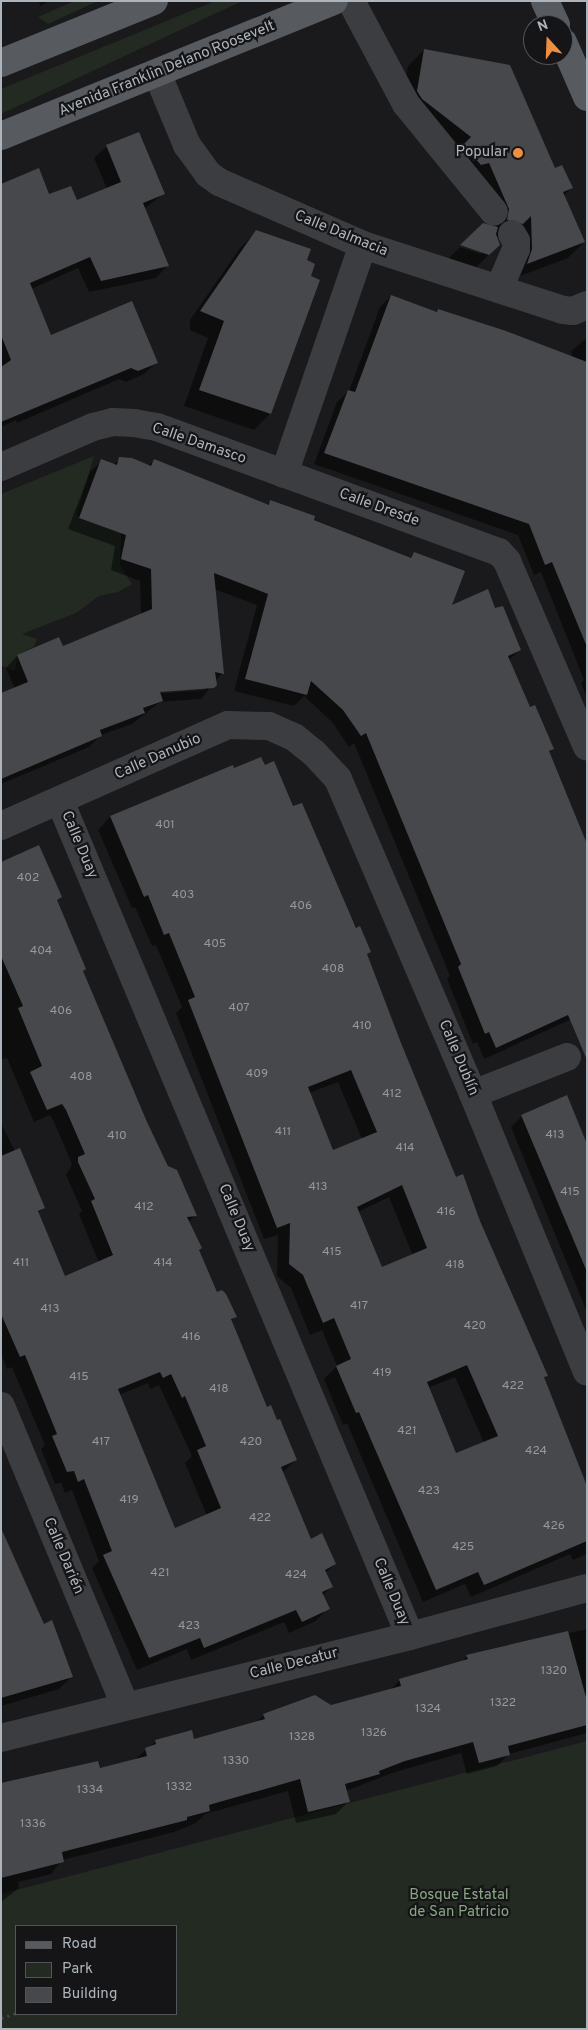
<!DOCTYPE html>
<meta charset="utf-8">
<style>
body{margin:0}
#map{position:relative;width:588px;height:2030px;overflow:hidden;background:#1a1a1c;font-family:Overpass,sans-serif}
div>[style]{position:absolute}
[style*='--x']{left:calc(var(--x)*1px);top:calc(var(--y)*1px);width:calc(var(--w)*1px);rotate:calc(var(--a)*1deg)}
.green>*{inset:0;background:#222a22}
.shadow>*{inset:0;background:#0007}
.building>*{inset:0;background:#47484c}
.path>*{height:3px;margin-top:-1.5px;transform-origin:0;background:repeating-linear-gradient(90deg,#414448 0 2.5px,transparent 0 6.5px)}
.minor>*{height:28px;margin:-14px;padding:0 14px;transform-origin:14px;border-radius:14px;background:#3b3d41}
.major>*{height:28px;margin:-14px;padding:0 14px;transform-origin:14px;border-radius:14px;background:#575b60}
.dots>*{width:14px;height:14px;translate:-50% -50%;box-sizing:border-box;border:2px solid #151517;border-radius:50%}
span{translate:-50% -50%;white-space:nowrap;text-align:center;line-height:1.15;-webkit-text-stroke:4.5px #151517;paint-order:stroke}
.number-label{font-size:12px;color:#94999f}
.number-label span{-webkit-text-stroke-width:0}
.street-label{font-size:15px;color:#adb4bb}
.poi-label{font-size:15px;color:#adb4bb}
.right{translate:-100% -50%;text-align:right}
.park-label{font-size:15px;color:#89a584}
.frame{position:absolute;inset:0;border:2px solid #adb4bb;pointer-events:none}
.legend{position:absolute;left:15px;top:1925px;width:162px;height:90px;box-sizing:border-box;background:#151517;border:1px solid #525559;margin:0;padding:6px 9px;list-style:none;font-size:15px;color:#adb4bb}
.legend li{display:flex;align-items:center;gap:10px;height:25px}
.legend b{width:25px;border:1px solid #525559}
.north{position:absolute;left:523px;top:15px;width:50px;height:50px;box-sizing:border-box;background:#151517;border:1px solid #525559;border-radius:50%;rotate:340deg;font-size:14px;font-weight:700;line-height:20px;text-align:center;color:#adb4bb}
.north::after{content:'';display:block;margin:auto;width:18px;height:22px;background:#ed8e41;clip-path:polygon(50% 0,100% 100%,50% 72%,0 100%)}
</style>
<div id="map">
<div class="green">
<i style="clip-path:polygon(74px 1px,98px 1px,48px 24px,38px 17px)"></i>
<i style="clip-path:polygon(215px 1px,242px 1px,1px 114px,1px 89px)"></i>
<i style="clip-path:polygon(94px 456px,77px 513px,79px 518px,121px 533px,120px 565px,132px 584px,118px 592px,99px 596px,76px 613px,22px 634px,37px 639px,34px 647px,17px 655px,16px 668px,13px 671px,1px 665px,1px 494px)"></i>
<i style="clip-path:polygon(evenodd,587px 1741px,587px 2029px,1px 2029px,1px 1894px,587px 1741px,16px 1926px,176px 1926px,176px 2014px,16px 2014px,16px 1926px)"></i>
</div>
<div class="shadow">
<i style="clip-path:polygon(38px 1px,48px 1px,41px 6px)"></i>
<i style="clip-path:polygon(424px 50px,571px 188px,564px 196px,584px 242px,568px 258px,512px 279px,506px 239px,496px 237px,499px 245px,472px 271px,445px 262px,460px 247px,481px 254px,494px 227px,473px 178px,401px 108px,408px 66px)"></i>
<i style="clip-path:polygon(138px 134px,163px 194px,144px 209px,167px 266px,156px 278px,89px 292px,78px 268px,31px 289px,50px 337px,156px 363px,144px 374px,126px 382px,119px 379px,17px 423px,16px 420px,1px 427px,1px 231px,49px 195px,77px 202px,107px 189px,94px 158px,106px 147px)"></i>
<i style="clip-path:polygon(256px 232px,305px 261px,270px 414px,254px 430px,184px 406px,208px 338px,190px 330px,190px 320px,240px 248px)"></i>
<i style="clip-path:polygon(391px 296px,572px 358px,571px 351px,587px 338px,587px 698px,581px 683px,584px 680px,541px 572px,534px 575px,518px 535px,314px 464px,337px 402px,349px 391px,380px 307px)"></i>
<i style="clip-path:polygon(evenodd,120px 459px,148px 466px,154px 460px,267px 505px,271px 501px,409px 559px,414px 553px,450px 607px,494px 610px,519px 650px,508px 661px,529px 709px,553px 749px,548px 753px,574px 1018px,484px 1059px,477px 1042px,473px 1044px,447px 979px,450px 976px,354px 743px,349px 747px,332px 722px,304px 696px,294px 706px,234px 691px,257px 605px,214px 589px,222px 673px,201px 699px,160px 702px,132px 724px,101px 735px,89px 747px,1px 784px,1px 695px,15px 689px,6px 668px,17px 656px,58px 638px,62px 647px,141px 615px,140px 581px,111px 570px,115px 546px,68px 529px,90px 472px,102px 461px,113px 465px,120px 459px,205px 688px,205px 690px,153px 694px,153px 692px,205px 688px)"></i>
<i style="clip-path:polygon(evenodd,232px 766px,292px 808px,370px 952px,366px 955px,400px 1043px,456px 1178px,478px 1222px,546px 1375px,544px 1378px,584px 1482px,587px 1481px,587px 1554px,573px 1560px,570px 1554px,471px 1597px,465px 1584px,423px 1602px,347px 1423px,343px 1425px,324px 1379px,337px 1366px,322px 1330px,310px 1335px,291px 1288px,277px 1276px,278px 1235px,264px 1239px,176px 1013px,182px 1007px,156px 945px,152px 946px,135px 907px,132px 908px,98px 830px,110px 817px,232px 766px,338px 1082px,362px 1139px,332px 1151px,309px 1093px,338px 1082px,232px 766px,389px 1197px,413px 1256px,381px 1269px,358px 1212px,389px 1197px,232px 766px,455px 1377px,484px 1443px,456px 1454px,428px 1388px,455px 1377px)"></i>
<i style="clip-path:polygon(evenodd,1px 863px,60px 897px,56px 901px,82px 972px,146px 1123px,195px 1216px,188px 1222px,198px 1251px,216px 1294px,235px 1316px,231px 1321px,267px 1408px,296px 1460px,282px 1473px,310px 1540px,335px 1564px,325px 1573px,332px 1586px,322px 1596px,328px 1608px,316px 1621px,289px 1633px,284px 1622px,191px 1660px,187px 1649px,137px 1670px,92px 1568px,99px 1561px,72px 1490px,65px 1493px,61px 1483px,55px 1484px,41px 1449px,45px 1445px,12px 1367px,7px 1369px,1px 1354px,1px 1123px,43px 1208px,38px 1213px,65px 1278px,99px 1263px,79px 1214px,82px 1211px,66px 1175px,72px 1164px,54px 1122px,50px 1115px,34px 1122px,7px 1058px,1px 1060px,1px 863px,148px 1383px,150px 1389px,159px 1385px,192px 1456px,185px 1463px,207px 1516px,175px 1530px,119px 1395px,148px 1383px)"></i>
<i style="clip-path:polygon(522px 1116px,587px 1141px,587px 1312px,511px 1127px)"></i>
<i style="clip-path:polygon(1px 1529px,43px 1625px,72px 1676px,59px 1689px,1px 1706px)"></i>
<i style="clip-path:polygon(587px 1629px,587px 1733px,509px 1754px,497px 1766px,467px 1774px,461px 1753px,392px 1773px,346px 1791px,348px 1802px,336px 1814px,296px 1823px,288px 1791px,205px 1814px,196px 1823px,174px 1832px,62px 1860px,51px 1874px,18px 1882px,19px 1888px,1px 1902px,1px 1788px,100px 1770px,133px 1761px,156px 1741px,193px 1740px,255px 1723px,264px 1715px,331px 1707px,390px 1690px,400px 1680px,460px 1663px,467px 1656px)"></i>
</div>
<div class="building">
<i style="clip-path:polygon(424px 49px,510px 65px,555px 168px,562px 165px,573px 188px,563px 192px,585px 242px,527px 264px,532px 249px,531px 216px,523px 224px,507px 220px,509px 209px,489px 163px,481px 165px,463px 145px,471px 137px,422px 99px,417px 91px)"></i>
<i style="clip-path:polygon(139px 132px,165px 194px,143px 203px,169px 266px,101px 281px,90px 257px,30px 283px,51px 335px,132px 301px,158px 363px,138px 371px,131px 368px,1px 422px,1px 367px,11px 360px,1px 335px,1px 184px,39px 168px,49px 194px,71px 186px,77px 200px,121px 182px,106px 145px)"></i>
<i style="clip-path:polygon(483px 223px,498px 227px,496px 234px,500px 245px,489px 255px,460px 245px)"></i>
<i style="clip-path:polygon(256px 230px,311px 249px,307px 260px,315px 264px,311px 276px,320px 280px,271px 414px,199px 390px,224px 321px,200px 311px)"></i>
<i style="clip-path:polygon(391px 295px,437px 312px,438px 309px,506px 331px,587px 362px,587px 647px,552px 562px,545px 565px,529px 524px,324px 453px,348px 390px,355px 392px)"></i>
<i style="clip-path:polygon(119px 457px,132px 458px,151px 466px,154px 459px,269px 505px,270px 500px,315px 516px,314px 520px,411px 558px,414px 552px,465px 571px,452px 605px,488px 589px,495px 608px,503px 606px,521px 650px,508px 656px,530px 707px,535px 705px,554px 749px,549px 751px,587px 844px,587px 1060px,568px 1015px,496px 1048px,489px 1032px,485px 1034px,458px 967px,461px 964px,366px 733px,361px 736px,343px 710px,311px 681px,307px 695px,245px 679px,268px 594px,214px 573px,224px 674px,215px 672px,217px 685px,214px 688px,160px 692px,163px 701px,143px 708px,145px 713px,100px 730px,102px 736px,1px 779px,1px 693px,28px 682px,17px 655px,59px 637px,63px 646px,152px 609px,151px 569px,121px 559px,126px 535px,79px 518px,101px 459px,117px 465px)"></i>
<i style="clip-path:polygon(evenodd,261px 757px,265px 765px,274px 761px,293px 806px,302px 803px,356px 928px,360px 926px,371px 952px,367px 954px,401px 1043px,456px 1177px,463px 1174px,480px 1221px,548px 1376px,544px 1377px,587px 1486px,587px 1541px,484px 1585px,478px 1572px,436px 1590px,359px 1412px,356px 1413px,336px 1366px,351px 1359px,334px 1318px,323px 1323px,303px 1275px,289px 1264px,290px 1223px,277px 1228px,188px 1000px,195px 997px,169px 933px,164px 935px,148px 895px,144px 897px,110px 816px,233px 765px,234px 768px,261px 757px,351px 1070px,377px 1132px,333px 1150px,308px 1087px,351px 1070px,261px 757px,402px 1185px,427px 1248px,382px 1267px,357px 1207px,402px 1185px,261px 757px,467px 1365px,498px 1436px,456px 1453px,427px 1382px,467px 1365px)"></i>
<i style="clip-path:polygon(evenodd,39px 845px,62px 897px,57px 900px,86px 969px,83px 971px,147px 1122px,168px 1166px,177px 1170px,197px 1216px,187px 1217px,202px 1248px,199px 1250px,217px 1292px,222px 1290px,226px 1294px,237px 1317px,231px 1319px,236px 1331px,267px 1407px,271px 1405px,277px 1420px,280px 1419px,297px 1460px,281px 1467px,311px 1539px,322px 1533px,336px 1564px,325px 1570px,333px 1587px,322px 1592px,330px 1609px,302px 1622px,296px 1610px,204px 1648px,200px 1638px,149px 1658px,103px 1555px,112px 1551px,84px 1479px,78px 1482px,74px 1471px,67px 1472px,52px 1436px,57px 1434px,25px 1355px,20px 1357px,1px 1314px,1px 1156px,20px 1148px,45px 1208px,38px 1211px,65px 1276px,113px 1255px,91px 1201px,95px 1199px,78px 1162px,78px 1157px,85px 1154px,66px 1110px,62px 1104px,47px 1110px,30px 1072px,42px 1066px,18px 1008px,23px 1006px,1px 956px,1px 862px,39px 845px,160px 1372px,163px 1378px,171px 1374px,182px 1398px,185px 1396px,206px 1446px,197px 1450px,221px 1508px,175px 1528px,118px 1389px,160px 1372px)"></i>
<i style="clip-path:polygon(567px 1095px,587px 1144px,587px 1272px,521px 1115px)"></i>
<i style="clip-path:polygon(1px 1528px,44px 1624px,52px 1620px,73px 1677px,1px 1698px)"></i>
<i style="clip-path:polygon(568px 1631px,587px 1701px,587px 1725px,508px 1746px,510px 1755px,479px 1763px,473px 1742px,405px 1761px,379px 1771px,380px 1774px,345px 1784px,350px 1802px,308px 1812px,300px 1779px,209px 1805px,210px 1811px,187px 1817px,187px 1820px,62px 1852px,64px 1862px,1px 1878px,1px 1783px,98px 1761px,100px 1768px,147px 1756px,145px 1748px,156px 1744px,155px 1740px,192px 1730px,194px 1739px,265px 1719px,263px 1714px,315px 1695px,331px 1705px,401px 1686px,399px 1679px,468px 1659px,466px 1655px)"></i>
</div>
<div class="path">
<i style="--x:1;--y:2018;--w:16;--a:-18"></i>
</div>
<div class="minor">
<i style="--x:351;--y:1;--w:117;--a:61.9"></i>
<i style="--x:406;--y:104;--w:139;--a:50.8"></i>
<i style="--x:157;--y:73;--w:78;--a:67.4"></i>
<i style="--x:187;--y:145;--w:36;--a:54"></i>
<i style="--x:208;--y:174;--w:14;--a:36"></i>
<i style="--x:219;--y:182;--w:157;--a:23.6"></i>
<i style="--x:363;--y:245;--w:210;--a:18"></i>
<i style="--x:563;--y:310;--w:10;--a:6"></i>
<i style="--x:573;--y:311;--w:15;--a:-23"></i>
<i style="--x:499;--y:289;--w:43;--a:-67"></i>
<i style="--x:516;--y:249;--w:8;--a:-90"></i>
<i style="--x:516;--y:241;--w:8;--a:-120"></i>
<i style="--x:1;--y:467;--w:100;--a:-23.5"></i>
<i style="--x:93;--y:427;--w:21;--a:-14"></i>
<i style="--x:113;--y:422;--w:21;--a:3"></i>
<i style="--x:134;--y:423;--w:23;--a:10"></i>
<i style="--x:157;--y:427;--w:364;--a:20.1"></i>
<i style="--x:499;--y:552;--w:12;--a:48"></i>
<i style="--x:507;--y:561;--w:202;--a:66.7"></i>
<i style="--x:284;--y:474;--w:242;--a:-71"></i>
<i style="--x:60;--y:801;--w:905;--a:67.26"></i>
<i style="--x:1;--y:826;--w:248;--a:-24"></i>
<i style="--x:228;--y:725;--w:41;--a:1.4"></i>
<i style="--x:269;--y:726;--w:27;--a:24"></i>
<i style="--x:294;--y:737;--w:26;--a:39"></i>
<i style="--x:314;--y:753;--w:35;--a:47"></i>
<i style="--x:338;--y:779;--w:343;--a:66.8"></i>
<i style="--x:473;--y:1094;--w:300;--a:67.7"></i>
<i style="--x:473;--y:1094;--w:101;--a:-21.5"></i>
<i style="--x:1;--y:1406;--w:325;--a:67.5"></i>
<i style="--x:1;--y:1738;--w:422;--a:-14"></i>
<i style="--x:410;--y:1636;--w:183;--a:-15.2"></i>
</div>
<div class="major">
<i style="--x:545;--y:1;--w:26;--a:65"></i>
<i style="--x:563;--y:42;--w:60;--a:66.4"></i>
<i style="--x:1;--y:63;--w:165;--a:-22.1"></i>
<i style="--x:1;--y:136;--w:359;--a:-22.1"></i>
</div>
<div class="dots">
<i style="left:518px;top:153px;background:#ed8e41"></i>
</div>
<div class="number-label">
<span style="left:165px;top:826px">401</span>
<span style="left:28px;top:879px">402</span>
<span style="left:183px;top:896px">403</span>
<span style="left:301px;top:907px">406</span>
<span style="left:215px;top:945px">405</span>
<span style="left:41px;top:952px">404</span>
<span style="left:333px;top:970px">408</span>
<span style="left:239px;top:1009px">407</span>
<span style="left:61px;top:1012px">406</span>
<span style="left:362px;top:1027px">410</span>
<span style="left:257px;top:1075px">409</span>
<span style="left:81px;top:1078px">408</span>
<span style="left:392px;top:1095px">412</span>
<span style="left:283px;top:1133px">411</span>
<span style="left:555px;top:1136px">413</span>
<span style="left:117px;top:1137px">410</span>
<span style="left:405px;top:1149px">414</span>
<span style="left:318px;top:1188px">413</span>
<span style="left:570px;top:1193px">415</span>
<span style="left:144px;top:1208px">412</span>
<span style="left:446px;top:1213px">416</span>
<span style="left:332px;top:1253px">415</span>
<span style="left:21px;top:1264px">411</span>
<span style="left:163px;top:1264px">414</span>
<span style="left:455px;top:1266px">418</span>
<span style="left:359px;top:1307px">417</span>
<span style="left:50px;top:1310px">413</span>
<span style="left:475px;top:1327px">420</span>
<span style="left:191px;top:1338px">416</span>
<span style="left:382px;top:1374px">419</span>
<span style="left:79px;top:1378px">415</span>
<span style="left:513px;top:1387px">422</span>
<span style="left:219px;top:1390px">418</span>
<span style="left:407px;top:1432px">421</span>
<span style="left:101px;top:1443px">417</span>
<span style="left:251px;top:1443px">420</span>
<span style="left:536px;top:1452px">424</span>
<span style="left:429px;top:1492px">423</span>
<span style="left:129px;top:1501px">419</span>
<span style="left:260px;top:1519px">422</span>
<span style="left:554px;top:1527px">426</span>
<span style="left:463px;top:1548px">425</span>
<span style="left:160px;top:1574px">421</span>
<span style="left:296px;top:1576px">424</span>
<span style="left:189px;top:1627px">423</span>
<span style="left:554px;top:1672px">1320</span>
<span style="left:503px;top:1704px">1322</span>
<span style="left:428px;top:1710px">1324</span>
<span style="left:374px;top:1734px">1326</span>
<span style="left:302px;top:1738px">1328</span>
<span style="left:236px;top:1762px">1330</span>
<span style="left:179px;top:1788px">1332</span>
<span style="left:90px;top:1791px">1334</span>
<span style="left:33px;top:1825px">1336</span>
</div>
<div class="street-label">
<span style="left:167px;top:69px;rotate:-22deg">Avenida Franklin Delano Roosevelt</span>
<span style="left:341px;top:234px;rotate:22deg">Calle Dalmacia</span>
<span style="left:199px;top:444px;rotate:19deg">Calle Damasco</span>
<span style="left:379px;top:508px;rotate:20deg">Calle Dresde</span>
<span style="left:158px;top:757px;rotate:-24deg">Calle Danubio</span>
<span style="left:79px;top:845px;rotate:67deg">Calle Duay</span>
<span style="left:458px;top:1058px;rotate:67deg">Calle Dublín</span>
<span style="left:236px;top:1218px;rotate:67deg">Calle Duay</span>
<span style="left:63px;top:1556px;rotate:67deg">Calle Darién</span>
<span style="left:391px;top:1592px;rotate:67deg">Calle Duay</span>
<span style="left:294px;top:1664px;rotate:-14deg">Calle Decatur</span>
</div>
<div class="poi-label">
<span class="right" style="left:508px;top:153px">Popular</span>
</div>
<div class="park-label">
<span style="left:459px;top:1904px">Bosque Estatal<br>de San Patricio</span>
</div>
<div class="frame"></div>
<ul class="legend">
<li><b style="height:6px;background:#575b60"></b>Road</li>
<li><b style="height:14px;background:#222a22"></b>Park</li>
<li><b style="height:14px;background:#47484c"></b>Building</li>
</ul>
<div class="north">N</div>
</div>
